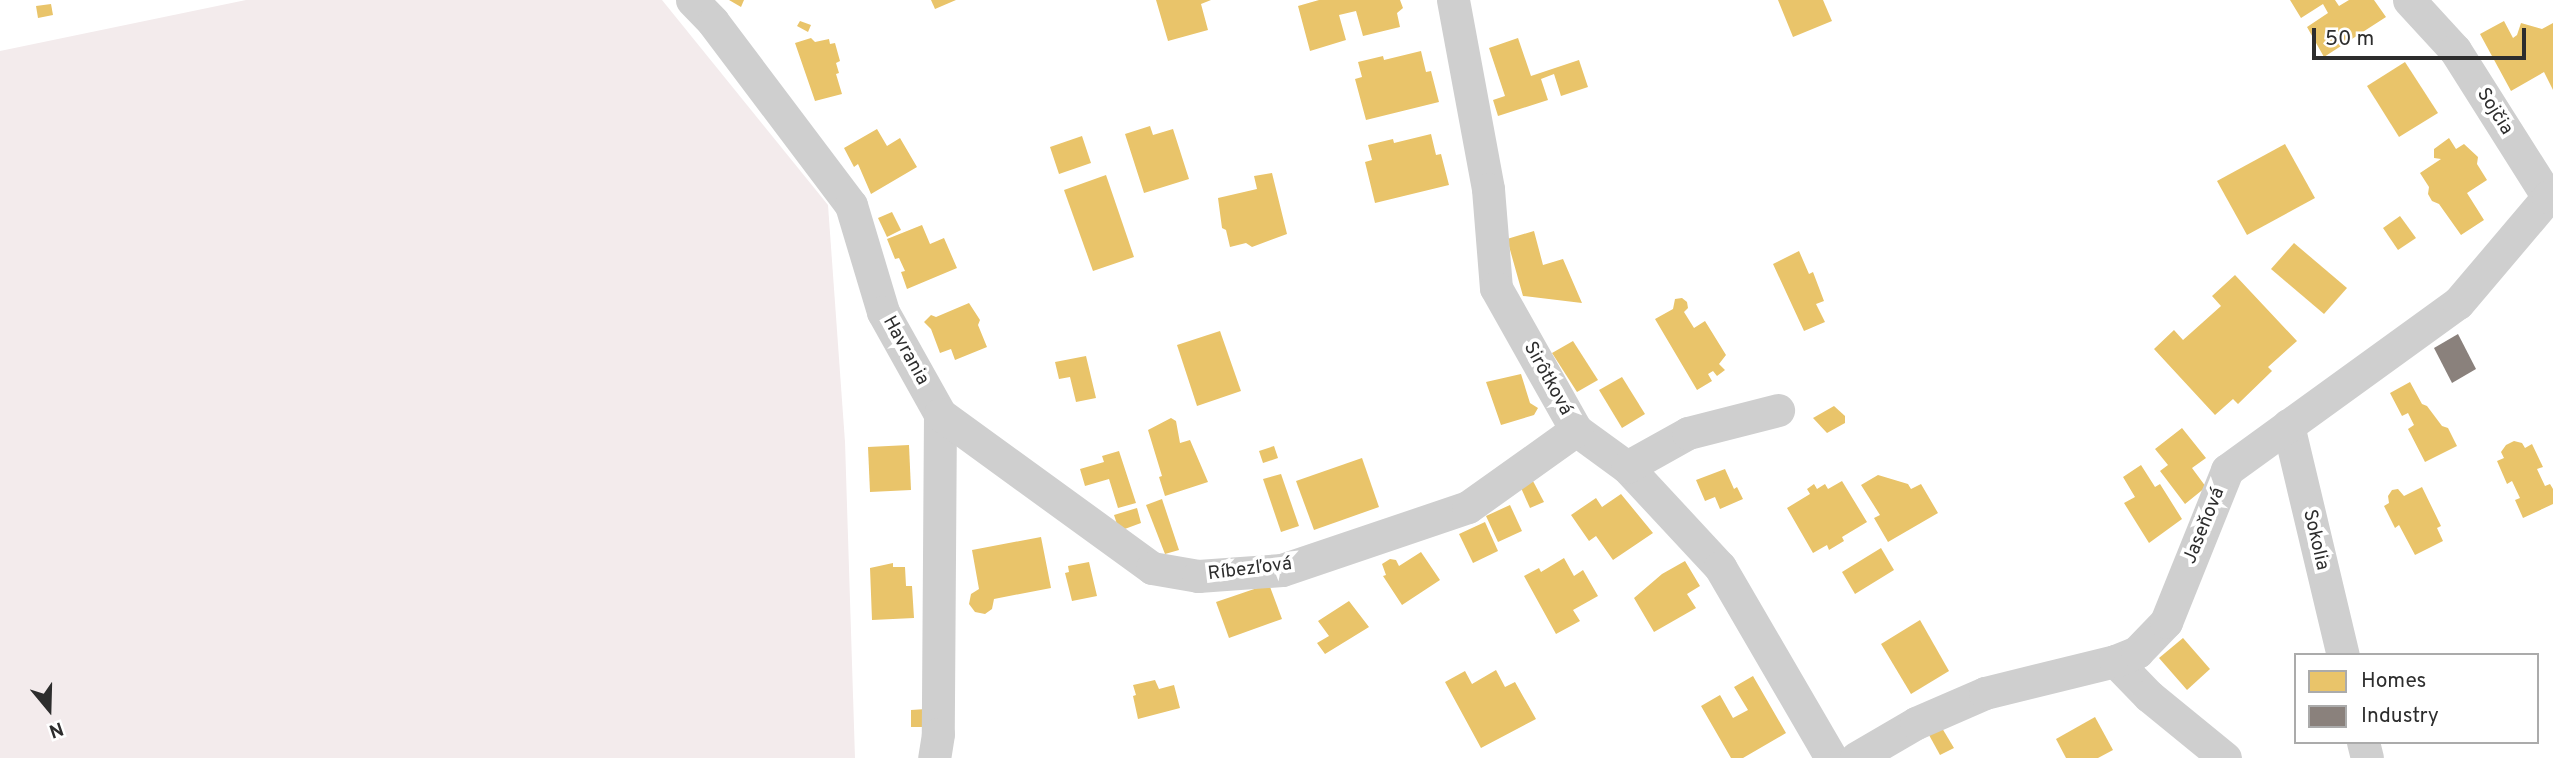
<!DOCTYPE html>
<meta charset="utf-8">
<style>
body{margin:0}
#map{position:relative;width:2553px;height:758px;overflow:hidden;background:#fff;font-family:Overpass,sans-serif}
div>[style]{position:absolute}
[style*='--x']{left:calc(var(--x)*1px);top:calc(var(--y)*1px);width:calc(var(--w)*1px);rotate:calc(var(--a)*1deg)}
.green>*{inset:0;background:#f3ebec}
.homes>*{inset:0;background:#e9c46a}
.industry>*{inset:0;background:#8a817c}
.minor>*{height:33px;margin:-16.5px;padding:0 16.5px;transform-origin:16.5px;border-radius:16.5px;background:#cfcfcf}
span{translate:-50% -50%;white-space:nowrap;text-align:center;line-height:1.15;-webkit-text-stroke:7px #fff;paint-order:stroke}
.street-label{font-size:19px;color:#2d2d2d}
.legend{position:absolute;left:2294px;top:653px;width:245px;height:91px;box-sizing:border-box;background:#fff;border:2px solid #ababab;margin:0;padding:9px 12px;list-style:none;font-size:21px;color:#2d2d2d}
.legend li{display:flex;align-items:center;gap:14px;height:35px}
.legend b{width:35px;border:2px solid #ababab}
.north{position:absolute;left:14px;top:674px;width:70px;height:70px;-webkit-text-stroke:5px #fff;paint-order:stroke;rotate:161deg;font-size:19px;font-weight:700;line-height:28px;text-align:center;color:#2d2d2d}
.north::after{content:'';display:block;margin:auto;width:24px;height:32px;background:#2d2d2d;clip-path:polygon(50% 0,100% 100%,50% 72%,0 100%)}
.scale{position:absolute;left:2312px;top:28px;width:214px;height:32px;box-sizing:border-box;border:4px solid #2d2d2d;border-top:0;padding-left:9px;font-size:21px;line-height:24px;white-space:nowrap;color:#2d2d2d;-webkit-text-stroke:5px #fff;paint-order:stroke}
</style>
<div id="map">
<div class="green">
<i style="clip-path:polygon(246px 0,662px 0,828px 205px,845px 442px,855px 758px,0 758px,0 51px)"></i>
</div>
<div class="homes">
<i style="clip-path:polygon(729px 0,744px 0,741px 7px)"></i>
<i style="clip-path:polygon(931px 0,956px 0,935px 9px)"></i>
<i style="clip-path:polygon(1156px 0,1211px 0,1201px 4px,1208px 30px,1168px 41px)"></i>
<i style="clip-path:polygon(1319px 0,1400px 0,1403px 8px,1397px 13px,1400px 27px,1363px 36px,1356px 11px,1339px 15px,1346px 40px,1310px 51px,1298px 6px)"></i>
<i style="clip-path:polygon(1778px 0,1823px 0,1832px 21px,1793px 37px)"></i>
<i style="clip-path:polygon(2290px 0,2335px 0,2339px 6px,2349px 0,2374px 0,2386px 17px,2324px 57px,2307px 27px,2328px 13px,2323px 4px,2301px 18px)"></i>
<i style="clip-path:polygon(51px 4px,53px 15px,38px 18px,36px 6px)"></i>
<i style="clip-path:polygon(800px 21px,811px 25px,808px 32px,797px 26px)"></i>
<i style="clip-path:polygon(2504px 21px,2513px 38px,2517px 35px,2521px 23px,2542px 29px,2553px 23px,2553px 90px,2544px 72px,2511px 91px,2480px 34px)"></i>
<i style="clip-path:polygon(811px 38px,815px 42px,829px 39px,830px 44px,835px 43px,840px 61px,836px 63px,839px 73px,836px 74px,842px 94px,815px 101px,795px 43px)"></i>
<i style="clip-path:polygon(1518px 38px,1531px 76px,1579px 60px,1588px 87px,1561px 96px,1554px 74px,1541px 79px,1548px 100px,1498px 116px,1493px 100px,1505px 96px,1489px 48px)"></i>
<i style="clip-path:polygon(1421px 51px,1426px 72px,1431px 71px,1439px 102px,1366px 120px,1355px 79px,1362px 77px,1358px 62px,1383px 56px,1384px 60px)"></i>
<i style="clip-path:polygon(2405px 62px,2438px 113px,2399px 137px,2367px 86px)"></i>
<i style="clip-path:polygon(1150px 126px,1153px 135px,1173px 129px,1189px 179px,1144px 193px,1125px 134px)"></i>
<i style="clip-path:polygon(877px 129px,887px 146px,900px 138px,917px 167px,871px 194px,858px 164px,854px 167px,844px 148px)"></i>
<i style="clip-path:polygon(1431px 134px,1436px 155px,1441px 154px,1449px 185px,1375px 203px,1365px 162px,1372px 160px,1368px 145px,1393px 139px,1394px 143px)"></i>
<i style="clip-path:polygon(1082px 136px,1091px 163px,1059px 174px,1050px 147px)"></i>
<i style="clip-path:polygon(2449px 138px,2456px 149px,2464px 144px,2478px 157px,2477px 164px,2487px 180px,2467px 193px,2484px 220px,2461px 235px,2439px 204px,2432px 201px,2428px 194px,2429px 187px,2420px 173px,2441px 159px,2434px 158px,2434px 149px)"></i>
<i style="clip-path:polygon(2285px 144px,2315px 198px,2247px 235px,2217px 181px)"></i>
<i style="clip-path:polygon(1272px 173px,1287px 234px,1252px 247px,1246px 243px,1230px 247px,1226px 230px,1222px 228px,1218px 198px,1257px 189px,1254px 176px)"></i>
<i style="clip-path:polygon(1106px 175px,1134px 257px,1093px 271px,1064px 190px)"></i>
<i style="clip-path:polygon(892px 212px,901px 230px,887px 237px,878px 218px)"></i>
<i style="clip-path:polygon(2400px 216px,2416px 238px,2398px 250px,2383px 228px)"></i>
<i style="clip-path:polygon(922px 225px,930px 244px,944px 238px,957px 268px,907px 289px,901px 272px,905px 271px,899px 258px,895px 259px,887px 239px)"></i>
<i style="clip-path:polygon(1534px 231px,1543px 265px,1563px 259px,1582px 303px,1523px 296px,1507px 239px)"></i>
<i style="clip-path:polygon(2294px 243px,2347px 288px,2324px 314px,2271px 269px)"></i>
<i style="clip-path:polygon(1799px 251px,1809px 274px,1813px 272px,1824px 301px,1816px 304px,1825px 322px,1804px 331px,1773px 264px)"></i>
<i style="clip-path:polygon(2235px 275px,2297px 341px,2268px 367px,2272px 371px,2238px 404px,2233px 399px,2215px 415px,2154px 349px,2174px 330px,2183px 340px,2221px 306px,2212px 296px)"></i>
<i style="clip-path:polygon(1682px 298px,1687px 302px,1688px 308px,1684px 312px,1694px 328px,1705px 321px,1726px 355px,1719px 364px,1725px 370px,1717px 376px,1713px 371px,1708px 374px,1712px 381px,1697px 390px,1655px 319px,1673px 309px,1675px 299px)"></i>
<i style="clip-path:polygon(969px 303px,980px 320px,978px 325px,987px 347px,955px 360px,951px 349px,940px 353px,931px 329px,924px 322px,931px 315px,936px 317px)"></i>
<i style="clip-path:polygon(1220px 331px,1241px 391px,1197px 406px,1177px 345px)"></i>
<i style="clip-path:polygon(1573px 341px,1598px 380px,1577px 392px,1552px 353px)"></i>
<i style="clip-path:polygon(1086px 356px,1096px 398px,1076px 402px,1070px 377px,1059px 379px,1055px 362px)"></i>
<i style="clip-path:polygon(1521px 374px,1530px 403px,1538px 408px,1534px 415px,1501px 425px,1486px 382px)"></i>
<i style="clip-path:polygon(1622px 377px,1645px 414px,1622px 428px,1599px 390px)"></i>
<i style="clip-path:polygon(2410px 382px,2422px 404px,2427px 406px,2442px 426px,2448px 428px,2457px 446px,2425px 462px,2408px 429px,2414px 425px,2408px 413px,2402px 416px,2390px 393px)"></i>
<i style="clip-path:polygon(1834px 406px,1845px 416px,1845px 423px,1827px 433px,1813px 418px)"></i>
<i style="clip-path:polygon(1171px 418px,1176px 421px,1180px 443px,1190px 440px,1208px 482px,1165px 496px,1159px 477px,1162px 476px,1148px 430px)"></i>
<i style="clip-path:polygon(2182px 428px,2206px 458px,2192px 468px,2206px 487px,2185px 504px,2160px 471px,2168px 465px,2155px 449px)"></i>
<i style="clip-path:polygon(2514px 441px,2522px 443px,2525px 448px,2532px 444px,2543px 467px,2537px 469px,2545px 486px,2550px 484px,2553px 489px,2553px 504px,2523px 518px,2515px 500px,2520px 498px,2512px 481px,2507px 484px,2497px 461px,2504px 458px,2501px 452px,2506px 445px)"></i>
<i style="clip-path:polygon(909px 445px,911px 490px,870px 492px,868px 447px)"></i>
<i style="clip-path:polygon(1274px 446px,1278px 458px,1263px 463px,1259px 451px)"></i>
<i style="clip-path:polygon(1119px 451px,1136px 503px,1118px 508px,1109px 479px,1085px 486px,1080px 469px,1104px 462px,1102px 456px)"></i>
<i style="clip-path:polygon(1362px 458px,1379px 507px,1314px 530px,1296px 481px)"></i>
<i style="clip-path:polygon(2141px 465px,2155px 487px,2160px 484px,2182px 519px,2149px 543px,2124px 503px,2135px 497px,2123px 477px)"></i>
<i style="clip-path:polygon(1725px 469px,1734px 489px,1737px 487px,1743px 499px,1720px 509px,1715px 497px,1705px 501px,1696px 480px)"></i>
<i style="clip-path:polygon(1281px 474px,1299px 526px,1281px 532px,1263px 479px)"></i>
<i style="clip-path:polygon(1878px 475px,1908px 484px,1911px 489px,1921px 484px,1938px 513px,1888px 542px,1874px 518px,1880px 515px,1861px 485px)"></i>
<i style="clip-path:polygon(1533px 481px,1544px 502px,1530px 508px,1521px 488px)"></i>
<i style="clip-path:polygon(1842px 481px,1867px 522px,1842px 537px,1844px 541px,1829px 550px,1827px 545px,1813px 553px,1787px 508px,1810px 494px,1807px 489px,1814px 484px,1817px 489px,1825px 484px,1828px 489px)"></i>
<i style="clip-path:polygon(2422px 487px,2441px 526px,2437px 528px,2443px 541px,2415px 555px,2399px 525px,2395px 528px,2384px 506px,2389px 503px,2388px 496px,2392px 490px,2398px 489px,2404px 496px)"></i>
<i style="clip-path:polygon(1621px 494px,1653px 533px,1613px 560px,1596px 536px,1589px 541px,1571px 515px,1596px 498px,1602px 507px)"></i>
<i style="clip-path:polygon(1162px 499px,1179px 550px,1165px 554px,1146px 505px)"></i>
<i style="clip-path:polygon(1510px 505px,1522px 531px,1498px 542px,1486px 516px)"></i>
<i style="clip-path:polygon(1137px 508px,1141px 523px,1122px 530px,1118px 527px,1114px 515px)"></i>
<i style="clip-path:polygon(1485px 522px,1498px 551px,1473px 563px,1459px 534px)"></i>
<i style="clip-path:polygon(1041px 537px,1051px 588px,994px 599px,992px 609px,985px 614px,975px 612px,969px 604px,971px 594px,979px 589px,972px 550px)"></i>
<i style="clip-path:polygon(1881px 548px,1894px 570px,1855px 594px,1842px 572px)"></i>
<i style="clip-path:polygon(1421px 552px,1440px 580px,1402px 605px,1383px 576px,1386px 575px,1382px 564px,1390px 559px,1396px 560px,1399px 566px)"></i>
<i style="clip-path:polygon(1564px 558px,1574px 576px,1583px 570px,1598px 596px,1573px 610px,1580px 621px,1556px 634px,1524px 576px,1539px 568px,1541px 572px)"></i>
<i style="clip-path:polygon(1685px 561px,1700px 586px,1687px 594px,1696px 608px,1654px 632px,1634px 598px,1662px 574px)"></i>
<i style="clip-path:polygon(1089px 562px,1097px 596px,1072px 601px,1065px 573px,1069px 572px,1068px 566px)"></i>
<i style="clip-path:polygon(893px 563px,893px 567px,905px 567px,906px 586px,912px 586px,914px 618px,872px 620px,870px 568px)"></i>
<i style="clip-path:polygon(1269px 584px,1282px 619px,1229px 638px,1216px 602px)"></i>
<i style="clip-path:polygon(1349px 601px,1369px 627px,1325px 654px,1317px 643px,1329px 636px,1318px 621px)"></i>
<i style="clip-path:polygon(1920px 620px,1949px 671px,1911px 694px,1881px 644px)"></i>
<i style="clip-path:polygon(2183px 638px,2210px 669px,2187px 690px,2159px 658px)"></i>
<i style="clip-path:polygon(1496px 670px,1505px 687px,1515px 682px,1536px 719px,1481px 748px,1445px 682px,1465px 671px,1472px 684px)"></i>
<i style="clip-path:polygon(1753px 676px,1786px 733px,1743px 758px,1731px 758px,1701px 706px,1720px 695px,1733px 718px,1748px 710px,1734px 687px)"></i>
<i style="clip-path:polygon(1155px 680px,1159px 689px,1174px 685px,1180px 708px,1138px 719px,1133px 696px,1136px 695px,1133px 685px)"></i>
<i style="clip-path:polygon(926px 709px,927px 727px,911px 727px,911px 710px)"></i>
<i style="clip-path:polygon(2095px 717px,2113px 750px,2098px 758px,2066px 758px,2056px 739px)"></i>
<i style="clip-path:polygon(1942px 728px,1954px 748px,1940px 755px,1929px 735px)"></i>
</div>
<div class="industry">
<i style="clip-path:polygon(2458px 334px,2476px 369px,2452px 383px,2434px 348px)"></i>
</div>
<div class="minor">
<i style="--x:692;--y:0;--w:30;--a:46"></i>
<i style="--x:713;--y:22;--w:229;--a:53"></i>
<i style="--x:851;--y:205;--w:112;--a:73.3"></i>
<i style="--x:883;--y:312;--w:117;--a:60.8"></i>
<i style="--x:940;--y:414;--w:320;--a:90.4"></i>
<i style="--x:938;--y:734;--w:24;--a:99"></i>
<i style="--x:1453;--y:0;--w:192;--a:79.5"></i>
<i style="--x:1488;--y:189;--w:99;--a:85.4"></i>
<i style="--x:1496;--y:288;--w:163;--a:60.6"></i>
<i style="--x:1576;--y:430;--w:63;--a:36"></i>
<i style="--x:1627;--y:467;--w:137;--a:47.1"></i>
<i style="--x:1720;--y:567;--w:221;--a:59.8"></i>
<i style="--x:2409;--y:0;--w:68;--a:47.4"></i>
<i style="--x:2455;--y:50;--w:174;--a:57.7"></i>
<i style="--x:940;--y:414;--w:262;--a:36"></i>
<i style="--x:1152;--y:568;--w:47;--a:9.9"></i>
<i style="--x:1198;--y:576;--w:84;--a:-4.1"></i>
<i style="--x:1282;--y:570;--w:196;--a:-18.7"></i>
<i style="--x:1468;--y:507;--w:133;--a:-35.5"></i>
<i style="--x:2288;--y:425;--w:236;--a:76.6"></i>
<i style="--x:1627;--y:467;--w:70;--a:-29.1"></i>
<i style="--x:1688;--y:433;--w:93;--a:-14.3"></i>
<i style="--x:2115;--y:661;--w:49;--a:45.8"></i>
<i style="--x:2149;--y:696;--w:98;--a:39.2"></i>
<i style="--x:2363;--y:742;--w:16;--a:76"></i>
<i style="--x:1856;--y:758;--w:69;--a:-30.3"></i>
<i style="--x:1916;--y:723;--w:75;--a:-23.5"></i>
<i style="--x:1985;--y:693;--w:134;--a:-13.8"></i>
<i style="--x:2115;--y:661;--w:24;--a:-22"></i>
<i style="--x:2137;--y:652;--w:42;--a:-46"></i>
<i style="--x:2166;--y:622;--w:164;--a:-68.1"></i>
<i style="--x:2227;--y:470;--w:285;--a:-35.9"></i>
<i style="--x:2458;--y:303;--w:139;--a:-49.7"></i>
<i style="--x:2548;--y:197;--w:5;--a:22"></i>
</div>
<div class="street-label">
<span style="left:2494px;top:112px;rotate:58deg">Sojčia</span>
<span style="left:905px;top:351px;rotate:61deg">Havrania</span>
<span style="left:1547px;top:379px;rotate:61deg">Sirôtková</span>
<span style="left:2205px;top:526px;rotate:-68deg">Jaseňová</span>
<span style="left:2315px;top:540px;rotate:77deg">Sokolia</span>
<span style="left:1250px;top:570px;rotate:-7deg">Ríbezľová</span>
</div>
<ul class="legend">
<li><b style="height:19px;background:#e9c46a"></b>Homes</li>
<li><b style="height:19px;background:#8a817c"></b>Industry</li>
</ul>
<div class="north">N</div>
<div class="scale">50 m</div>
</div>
